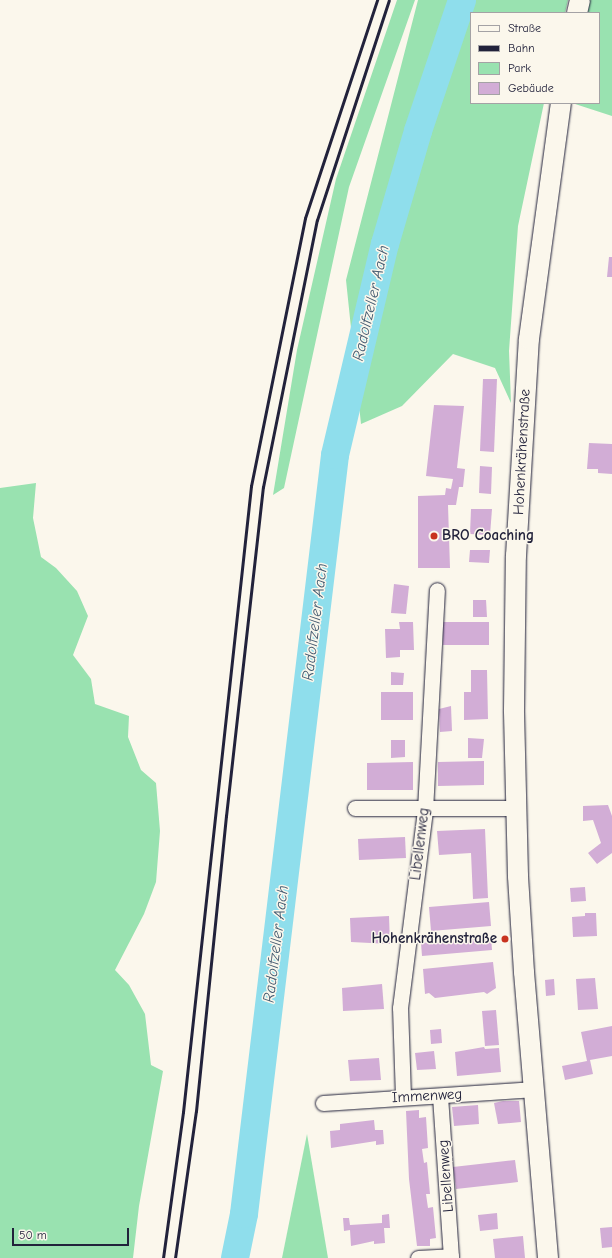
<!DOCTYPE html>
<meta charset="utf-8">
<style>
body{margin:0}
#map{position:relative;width:612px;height:1258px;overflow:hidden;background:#fbf7ec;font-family:"Comic Neue",sans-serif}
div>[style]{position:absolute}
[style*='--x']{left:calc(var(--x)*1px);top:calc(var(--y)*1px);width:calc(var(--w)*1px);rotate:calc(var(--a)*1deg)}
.green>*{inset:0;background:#99e2b0}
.river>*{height:28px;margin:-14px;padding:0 14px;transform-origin:14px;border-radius:14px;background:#8fdeec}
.building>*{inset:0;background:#d2add6}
.roads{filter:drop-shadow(0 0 1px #22223b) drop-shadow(0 0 1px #22223b)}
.minor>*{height:15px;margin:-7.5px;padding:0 7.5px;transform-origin:7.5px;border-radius:7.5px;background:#fbf7ec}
.major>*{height:20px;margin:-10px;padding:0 10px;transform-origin:10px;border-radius:10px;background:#fbf7ec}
.rail>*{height:3px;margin:-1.5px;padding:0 1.5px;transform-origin:1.5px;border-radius:1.5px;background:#22223b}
.dots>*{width:11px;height:11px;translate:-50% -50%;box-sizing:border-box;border:2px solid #fbf7ec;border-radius:50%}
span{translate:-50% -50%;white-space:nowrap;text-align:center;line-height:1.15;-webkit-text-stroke:3px #fbf7ec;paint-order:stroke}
.street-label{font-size:15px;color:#22223b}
.poi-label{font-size:15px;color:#22223b;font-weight:700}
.left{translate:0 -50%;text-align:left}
.right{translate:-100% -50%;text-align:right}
.water-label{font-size:16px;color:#435a70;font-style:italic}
.legend{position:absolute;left:470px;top:12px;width:130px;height:92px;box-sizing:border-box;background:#fbf7ec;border:1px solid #a4a2a5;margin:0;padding:5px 7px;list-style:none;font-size:12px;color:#22223b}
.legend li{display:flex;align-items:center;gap:8px;height:20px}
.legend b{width:20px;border:1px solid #a4a2a5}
.scale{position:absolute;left:12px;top:1228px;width:117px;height:18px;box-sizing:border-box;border:2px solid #22223b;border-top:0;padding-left:5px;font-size:12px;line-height:14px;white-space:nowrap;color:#22223b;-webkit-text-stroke:3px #fbf7ec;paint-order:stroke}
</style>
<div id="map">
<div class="green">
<i style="clip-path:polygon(397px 0,415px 0,349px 187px,284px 488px,273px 495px,297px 350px,336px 179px)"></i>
<i style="clip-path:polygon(418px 0,568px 0,565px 13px,471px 13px,471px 103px,544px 103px,518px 226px,509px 351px,511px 403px,495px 368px,453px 354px,402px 406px,361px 424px,346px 280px)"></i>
<i style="clip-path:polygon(589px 0,612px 0,612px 116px,572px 103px,599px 103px,599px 13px,586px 13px)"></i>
<i style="clip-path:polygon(36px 483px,33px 518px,41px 557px,56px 568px,77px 591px,88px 616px,73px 655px,91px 679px,95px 704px,129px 716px,128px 737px,141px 770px,156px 783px,160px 831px,156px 882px,144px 914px,115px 970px,129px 985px,145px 1014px,151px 1065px,163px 1071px,139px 1206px,133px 1258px,0 1258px,0 488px)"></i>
<i style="clip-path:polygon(307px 1134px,328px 1258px,282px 1258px)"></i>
</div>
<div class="river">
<i style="--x:235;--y:1258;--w:45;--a:-78.4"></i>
<i style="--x:244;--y:1214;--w:764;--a:-83.16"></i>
<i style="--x:335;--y:455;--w:217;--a:-76.7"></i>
<i style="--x:385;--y:244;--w:118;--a:-73.7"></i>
<i style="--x:418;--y:131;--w:138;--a:-71.4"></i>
</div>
<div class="building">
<i style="clip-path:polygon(609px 257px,612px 257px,612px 277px,607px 277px)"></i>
<i style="clip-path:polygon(483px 379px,497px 379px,494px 452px,480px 451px)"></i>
<i style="clip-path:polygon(434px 405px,464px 406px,457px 468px,465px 469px,463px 487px,459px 487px,456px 505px,448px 505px,450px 568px,418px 568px,418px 496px,445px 495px,446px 488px,451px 489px,453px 479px,426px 476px)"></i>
<i style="clip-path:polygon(589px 443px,612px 444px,612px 474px,598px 473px,598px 469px,587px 469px)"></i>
<i style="clip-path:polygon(480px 466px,492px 467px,491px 494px,479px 493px)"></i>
<i style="clip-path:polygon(471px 509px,492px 509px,490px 535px,470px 534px)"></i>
<i style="clip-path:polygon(470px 550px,490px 550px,489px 563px,469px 562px)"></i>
<i style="clip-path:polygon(394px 584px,409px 586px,406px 614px,391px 613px)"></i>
<i style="clip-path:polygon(473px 600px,486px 600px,487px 617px,473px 617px)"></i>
<i style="clip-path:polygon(399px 622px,413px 622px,414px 650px,400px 650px,400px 657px,386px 658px,385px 629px,400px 629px)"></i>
<i style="clip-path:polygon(442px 622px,489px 622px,489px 645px,443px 645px)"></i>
<i style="clip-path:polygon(471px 670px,487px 670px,488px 719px,464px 720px,464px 692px,471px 692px)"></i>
<i style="clip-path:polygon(391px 672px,404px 673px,403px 685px,391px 685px)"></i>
<i style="clip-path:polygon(381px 692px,413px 692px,413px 720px,381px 720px)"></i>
<i style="clip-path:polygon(451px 706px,452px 731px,440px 732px,439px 709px)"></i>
<i style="clip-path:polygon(468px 738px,484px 739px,482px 758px,468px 758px)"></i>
<i style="clip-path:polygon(391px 740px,405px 740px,405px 757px,391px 758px)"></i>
<i style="clip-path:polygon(484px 761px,484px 785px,438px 786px,438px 762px)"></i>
<i style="clip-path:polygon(413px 762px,413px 790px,367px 790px,367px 763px)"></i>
<i style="clip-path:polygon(608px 805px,612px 816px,612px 853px,597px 864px,588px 853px,601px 843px,593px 820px,583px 821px,583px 806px)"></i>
<i style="clip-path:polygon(485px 829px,488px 898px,473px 899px,471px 853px,439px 855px,437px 831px)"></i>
<i style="clip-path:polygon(405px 837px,406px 858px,359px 860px,358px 839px)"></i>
<i style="clip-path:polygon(585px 887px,586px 901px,571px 902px,570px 888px)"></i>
<i style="clip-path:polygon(489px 902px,491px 926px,431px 931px,429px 907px)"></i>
<i style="clip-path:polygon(585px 913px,596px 913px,597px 936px,573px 937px,572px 917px,585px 916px)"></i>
<i style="clip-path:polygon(389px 916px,390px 944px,351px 942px,350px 918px)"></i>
<i style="clip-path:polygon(491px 937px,492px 950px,422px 956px,421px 943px)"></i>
<i style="clip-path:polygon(493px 962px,496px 988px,487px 994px,484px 992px,435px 998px,429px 993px,425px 994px,423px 969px)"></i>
<i style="clip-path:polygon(595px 978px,598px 1009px,578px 1010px,576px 979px)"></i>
<i style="clip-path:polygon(554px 979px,555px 995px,546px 996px,545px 980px)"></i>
<i style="clip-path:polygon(382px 984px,384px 1009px,343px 1011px,342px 988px)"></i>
<i style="clip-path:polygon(496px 1010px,499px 1045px,485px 1046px,482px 1011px)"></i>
<i style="clip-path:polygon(612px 1026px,612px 1056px,590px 1060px,593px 1074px,565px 1080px,562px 1066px,587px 1061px,581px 1032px)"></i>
<i style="clip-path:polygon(441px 1029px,442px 1043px,431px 1044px,430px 1030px)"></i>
<i style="clip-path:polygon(484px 1047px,485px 1049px,499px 1048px,501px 1072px,457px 1076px,455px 1052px)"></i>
<i style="clip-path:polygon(434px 1051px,436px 1069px,417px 1070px,415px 1053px)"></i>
<i style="clip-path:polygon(379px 1058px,381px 1080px,350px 1081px,348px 1060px)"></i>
<i style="clip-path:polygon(503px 1101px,519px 1101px,521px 1122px,498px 1124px,494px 1103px)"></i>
<i style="clip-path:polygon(478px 1105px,479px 1124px,454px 1126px,452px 1107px)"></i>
<i style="clip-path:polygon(419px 1110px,419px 1118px,426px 1117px,428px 1148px,422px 1149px,424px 1163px,427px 1162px,430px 1194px,426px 1194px,428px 1208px,433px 1207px,436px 1238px,430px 1239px,430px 1246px,417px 1246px,409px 1179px,406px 1111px)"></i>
<i style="clip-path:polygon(374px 1120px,375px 1130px,383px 1130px,384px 1144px,376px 1145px,376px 1141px,331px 1148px,330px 1131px,340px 1130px,340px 1124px)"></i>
<i style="clip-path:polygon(515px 1160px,518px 1182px,456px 1189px,453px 1167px)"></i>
<i style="clip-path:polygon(497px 1213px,498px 1229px,480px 1231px,478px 1215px)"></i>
<i style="clip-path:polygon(389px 1214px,390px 1228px,384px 1228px,385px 1243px,374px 1244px,374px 1241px,351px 1246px,350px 1230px,344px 1231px,343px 1218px,349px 1218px,350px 1225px,382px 1223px,382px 1215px)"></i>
<i style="clip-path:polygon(612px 1227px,612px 1247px,602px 1248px,600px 1228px)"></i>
<i style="clip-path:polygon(523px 1236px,525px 1258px,495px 1258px,493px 1239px)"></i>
</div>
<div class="roads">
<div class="minor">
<i style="--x:355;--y:808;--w:161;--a:0"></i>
<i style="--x:440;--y:1096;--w:162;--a:86.1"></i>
<i style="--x:403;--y:1097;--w:89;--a:-91.9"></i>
<i style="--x:400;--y:1008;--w:200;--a:-82.8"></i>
<i style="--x:425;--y:810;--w:220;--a:-86.9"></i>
<i style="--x:323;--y:1103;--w:209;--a:-3.8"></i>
<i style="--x:418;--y:1258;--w:33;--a:-3"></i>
</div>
<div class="major">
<i style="--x:577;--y:13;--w:13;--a:-77"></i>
<i style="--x:548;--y:1258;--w:287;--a:-94.8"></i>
<i style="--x:524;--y:972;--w:96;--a:-93.6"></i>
<i style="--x:518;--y:876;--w:166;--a:-91.4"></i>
<i style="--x:514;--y:710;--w:154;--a:-89.3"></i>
<i style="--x:516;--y:556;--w:217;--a:-86.6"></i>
<i style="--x:529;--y:339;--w:238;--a:-82.3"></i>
</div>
</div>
<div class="rail">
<i style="--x:163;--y:1258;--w:147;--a:-82.2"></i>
<i style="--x:183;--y:1112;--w:630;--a:-83.8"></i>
<i style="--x:251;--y:486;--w:273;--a:-78.6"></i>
<i style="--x:305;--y:218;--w:230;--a:-71.7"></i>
<i style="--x:175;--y:1258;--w:148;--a:-81.9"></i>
<i style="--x:196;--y:1111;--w:297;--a:-84.2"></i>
<i style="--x:226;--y:816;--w:331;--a:-83.6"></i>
<i style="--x:263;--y:487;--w:272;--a:-78.6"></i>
<i style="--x:317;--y:220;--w:231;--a:-71.9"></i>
</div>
<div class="dots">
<i style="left:434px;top:536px;background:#c8321e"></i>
<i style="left:505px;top:939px;background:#c8321e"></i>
</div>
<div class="street-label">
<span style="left:522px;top:452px;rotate:-87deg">Hohenkrähenstraße</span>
<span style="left:420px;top:844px;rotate:-83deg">Libellenweg</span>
<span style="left:427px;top:1096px;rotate:-3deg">Immenweg</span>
<span style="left:446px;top:1176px;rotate:-94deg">Libellenweg</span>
</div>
<div class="poi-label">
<span class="left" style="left:442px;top:536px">BRO Coaching</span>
<span class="right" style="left:497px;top:939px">Hohenkrähenstraße</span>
</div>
<div class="water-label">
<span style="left:371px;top:303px;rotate:-77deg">Radolfzeller Aach</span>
<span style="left:315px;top:622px;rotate:-83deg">Radolfzeller Aach</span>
<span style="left:276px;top:944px;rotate:-83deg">Radolfzeller Aach</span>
</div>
<ul class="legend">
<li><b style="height:5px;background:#fbf7ec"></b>Straße</li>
<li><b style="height:5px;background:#22223b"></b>Bahn</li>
<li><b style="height:11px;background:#99e2b0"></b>Park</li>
<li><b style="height:11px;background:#d2add6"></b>Gebäude</li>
</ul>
<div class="scale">50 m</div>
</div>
